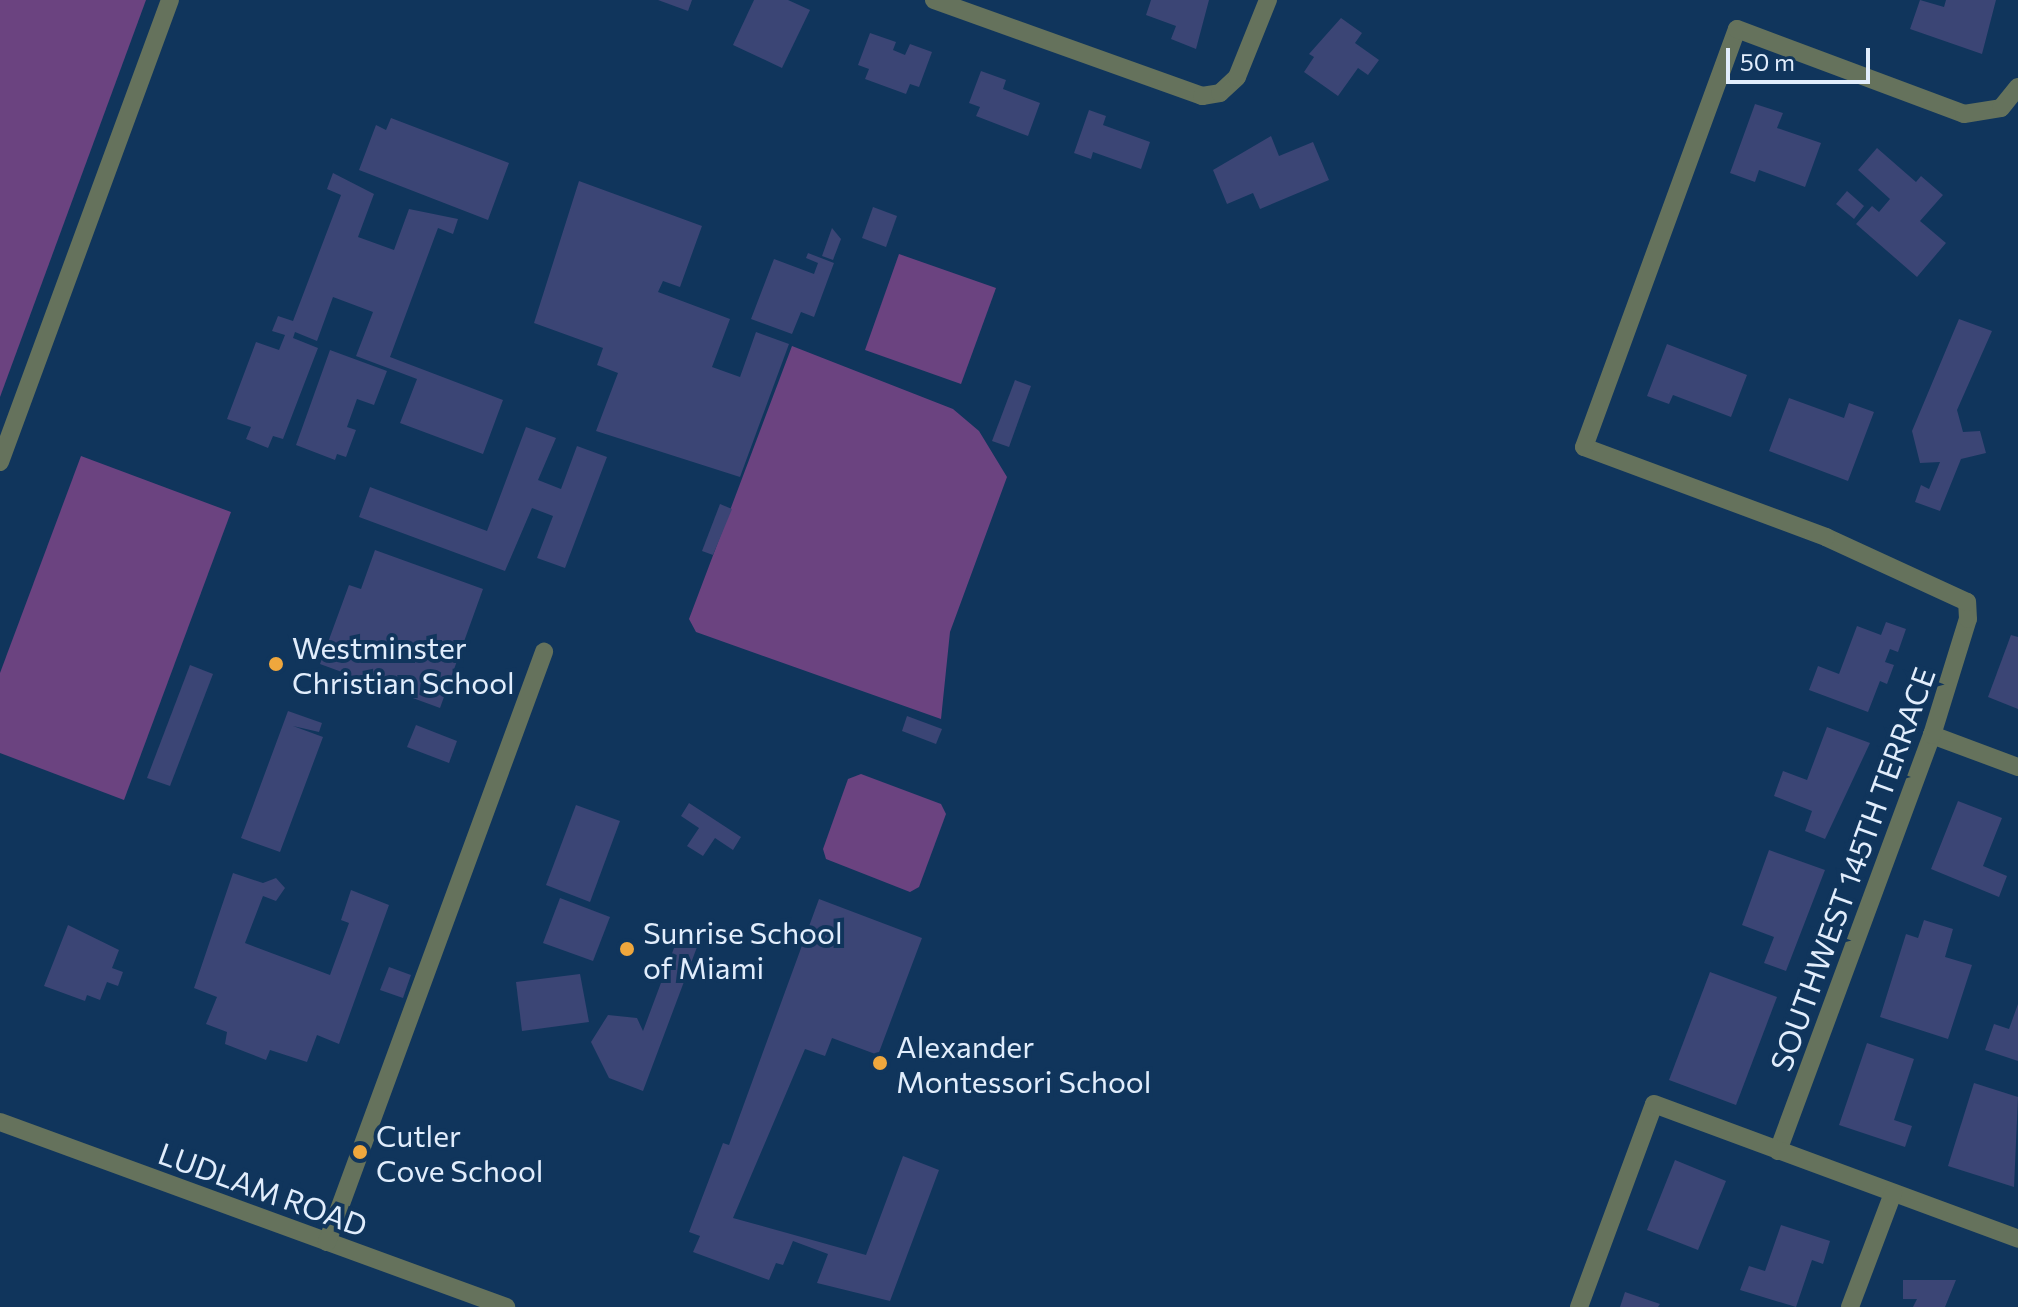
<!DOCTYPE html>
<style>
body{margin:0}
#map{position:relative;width:2018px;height:1307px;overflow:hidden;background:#10355c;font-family:Commissioner,sans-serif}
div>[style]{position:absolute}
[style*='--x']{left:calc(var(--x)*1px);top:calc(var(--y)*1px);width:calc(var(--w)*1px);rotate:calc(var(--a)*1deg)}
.green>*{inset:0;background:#6b4380}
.building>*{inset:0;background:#3b4575}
.minor>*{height:18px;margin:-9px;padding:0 9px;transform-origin:9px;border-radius:9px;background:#65725c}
.dots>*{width:22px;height:22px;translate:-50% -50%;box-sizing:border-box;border:4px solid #10355c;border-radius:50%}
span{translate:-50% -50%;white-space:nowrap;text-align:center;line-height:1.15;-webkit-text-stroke:8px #10355c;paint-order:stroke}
.poi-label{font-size:30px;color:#e1edfc}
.left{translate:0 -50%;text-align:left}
.street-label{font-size:30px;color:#e1edfc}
.scale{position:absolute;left:1726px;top:48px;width:144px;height:36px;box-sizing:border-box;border:4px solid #e1edfc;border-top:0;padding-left:10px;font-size:24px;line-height:28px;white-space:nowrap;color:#e1edfc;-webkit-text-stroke:6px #10355c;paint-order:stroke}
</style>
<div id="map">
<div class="green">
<i style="clip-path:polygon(0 0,146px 0,0 397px)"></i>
<i style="clip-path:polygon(899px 254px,996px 288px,961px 384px,865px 350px)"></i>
<i style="clip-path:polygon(792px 346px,953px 409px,979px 431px,1007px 477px,950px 632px,941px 719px,696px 632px,689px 619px)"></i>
<i style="clip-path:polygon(81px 456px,231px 512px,124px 800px,0 753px,0 673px)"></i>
<i style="clip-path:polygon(861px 774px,941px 804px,946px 814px,919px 887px,910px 892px,826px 859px,823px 849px,848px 779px)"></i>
</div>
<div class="building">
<i style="clip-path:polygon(658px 0,692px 0,688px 11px)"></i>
<i style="clip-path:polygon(754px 0,788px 0,810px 10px,782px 68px,733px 45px)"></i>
<i style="clip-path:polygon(1151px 0,1209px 0,1196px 49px,1171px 39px,1176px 26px,1146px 15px)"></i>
<i style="clip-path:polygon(1920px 0,1944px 7px,1946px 0,1996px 0,1982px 54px,1910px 29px)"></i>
<i style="clip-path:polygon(1341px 18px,1362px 33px,1355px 43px,1379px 60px,1368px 75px,1358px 68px,1338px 96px,1304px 72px,1314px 57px,1309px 54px)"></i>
<i style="clip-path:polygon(870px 33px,896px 42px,893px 50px,905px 55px,910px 44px,932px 52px,919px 87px,910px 84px,906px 94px,865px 79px,869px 69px,858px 65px)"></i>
<i style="clip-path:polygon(981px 71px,1006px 80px,1003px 89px,1040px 103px,1028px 136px,976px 116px,980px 107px,969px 103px)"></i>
<i style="clip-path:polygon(1755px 104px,1783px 113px,1777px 128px,1821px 143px,1805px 187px,1759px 170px,1755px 182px,1730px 173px)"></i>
<i style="clip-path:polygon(1089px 110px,1106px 116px,1103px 125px,1150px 142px,1141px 169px,1093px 152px,1091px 159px,1074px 153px)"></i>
<i style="clip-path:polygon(391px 118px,509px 163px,488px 220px,359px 170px,376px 125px,386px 130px)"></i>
<i style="clip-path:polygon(1271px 136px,1279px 156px,1313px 142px,1329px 180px,1260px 209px,1253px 193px,1227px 204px,1213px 170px)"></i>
<i style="clip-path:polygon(1877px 148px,1916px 182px,1921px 176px,1943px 195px,1920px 221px,1946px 243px,1917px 277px,1856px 224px,1872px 206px,1879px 212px,1890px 199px,1858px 170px)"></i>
<i style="clip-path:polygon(333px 173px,374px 194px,358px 237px,394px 250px,409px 209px,458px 219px,453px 234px,438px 228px,390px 357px,503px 400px,483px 454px,400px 423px,417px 379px,356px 356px,373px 312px,333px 297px,317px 341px,295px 332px,293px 338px,318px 348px,283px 439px,273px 436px,268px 448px,246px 439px,251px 427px,227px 419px,256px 342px,279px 350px,285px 335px,272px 331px,278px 316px,293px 321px,341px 195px,327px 189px)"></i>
<i style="clip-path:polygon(579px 181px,702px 226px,680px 287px,663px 281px,658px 292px,730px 319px,712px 367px,740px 377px,756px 332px,789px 344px,740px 477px,596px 431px,618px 373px,597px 365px,603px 348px,534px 323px)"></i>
<i style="clip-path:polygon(1847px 191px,1864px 206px,1854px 219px,1836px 204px)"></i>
<i style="clip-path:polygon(873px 207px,897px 216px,886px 247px,862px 238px)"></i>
<i style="clip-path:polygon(832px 228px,841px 239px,833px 260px,822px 256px)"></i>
<i style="clip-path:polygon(808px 253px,834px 263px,814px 317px,801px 312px,792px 334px,751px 319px,774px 259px,814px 274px,818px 263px,806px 258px)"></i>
<i style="clip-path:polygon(1959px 319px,1992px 331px,1957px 410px,1963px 432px,1980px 431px,1986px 453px,1961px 459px,1940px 511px,1915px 502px,1921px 485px,1929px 489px,1940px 462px,1920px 463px,1912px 431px)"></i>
<i style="clip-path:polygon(1667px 344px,1747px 375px,1731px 417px,1673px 395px,1669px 404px,1647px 396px)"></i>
<i style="clip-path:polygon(330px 350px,387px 371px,374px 405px,357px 399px,347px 427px,356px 430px,346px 457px,337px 454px,335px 460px,296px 445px)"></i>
<i style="clip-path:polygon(1015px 380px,1031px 386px,1009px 447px,992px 441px)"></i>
<i style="clip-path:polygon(1789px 398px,1844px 418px,1849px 403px,1874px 412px,1848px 481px,1769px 451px)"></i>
<i style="clip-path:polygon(526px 427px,556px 438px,538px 480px,561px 489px,577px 446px,607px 457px,565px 568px,537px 558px,553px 516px,532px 508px,505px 571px,359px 517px,370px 487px,487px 531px)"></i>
<i style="clip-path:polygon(720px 504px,732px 509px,713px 555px,702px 551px)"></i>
<i style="clip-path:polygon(375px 550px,483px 589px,440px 708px,320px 664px,349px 585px,361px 589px)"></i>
<i style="clip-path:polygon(1886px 622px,1906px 629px,1898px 652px,1890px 649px,1885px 662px,1894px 665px,1887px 684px,1880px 681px,1868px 712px,1809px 690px,1818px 666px,1839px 674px,1857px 626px,1881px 635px)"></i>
<i style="clip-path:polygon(2011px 635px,2018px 637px,2018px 709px,1988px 697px)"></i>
<i style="clip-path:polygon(190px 665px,213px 674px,170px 786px,147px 778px)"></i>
<i style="clip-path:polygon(288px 711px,322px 723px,319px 732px,293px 726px,323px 737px,280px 852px,241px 838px)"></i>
<i style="clip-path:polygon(907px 716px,942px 729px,936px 744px,902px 731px)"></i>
<i style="clip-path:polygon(416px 725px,457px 741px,449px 763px,407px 747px)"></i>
<i style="clip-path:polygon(1827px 727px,1870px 743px,1825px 839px,1805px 831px,1812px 811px,1774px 796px,1783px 771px,1807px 780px)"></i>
<i style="clip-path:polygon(1958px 801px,2002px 818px,1983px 866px,2007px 876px,1999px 897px,1931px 869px)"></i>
<i style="clip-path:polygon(689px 803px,741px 837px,733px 850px,715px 838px,703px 856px,687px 846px,699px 828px,681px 816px)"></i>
<i style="clip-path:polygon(576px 805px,620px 821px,590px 902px,546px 885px)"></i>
<i style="clip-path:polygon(1769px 850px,1825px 870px,1786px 971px,1764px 963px,1774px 937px,1742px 925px)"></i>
<i style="clip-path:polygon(233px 873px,263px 883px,276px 878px,285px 888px,276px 901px,263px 896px,245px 943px,330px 975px,349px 923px,341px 920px,351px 890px,389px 905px,339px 1044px,317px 1035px,307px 1062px,270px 1050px,266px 1060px,225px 1044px,227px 1032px,206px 1024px,217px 997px,194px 988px)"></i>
<i style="clip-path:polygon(560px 898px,610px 917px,593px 961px,543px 943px)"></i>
<i style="clip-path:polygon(819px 899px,922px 938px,878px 1055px,832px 1038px,825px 1056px,805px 1049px,733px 1218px,866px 1255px,903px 1156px,939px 1170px,890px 1301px,817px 1283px,828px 1254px,793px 1241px,783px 1265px,776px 1263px,769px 1280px,693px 1252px,700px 1236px,689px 1232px,723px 1143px,729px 1145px)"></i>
<i style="clip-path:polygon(1924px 920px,1953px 929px,1945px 957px,1972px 965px,1948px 1039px,1880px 1017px,1906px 934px,1918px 938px)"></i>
<i style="clip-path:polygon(68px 925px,119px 950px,112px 968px,123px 972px,118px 986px,107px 982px,100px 1000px,87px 995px,85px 1001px,44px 986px)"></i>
<i style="clip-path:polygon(680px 932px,700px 939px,643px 1091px,609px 1078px,591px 1042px,608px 1015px,637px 1018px,643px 1031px)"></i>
<i style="clip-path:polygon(389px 967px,411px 975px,403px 998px,380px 990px)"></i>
<i style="clip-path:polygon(1710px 972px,1777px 997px,1736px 1105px,1669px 1080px)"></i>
<i style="clip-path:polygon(580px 974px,589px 1022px,522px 1031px,516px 982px)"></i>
<i style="clip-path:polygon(2018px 1004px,2018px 1061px,1985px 1050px,1994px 1024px,2009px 1029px)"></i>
<i style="clip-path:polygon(1867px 1043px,1914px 1059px,1894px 1120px,1912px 1126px,1905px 1147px,1839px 1125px)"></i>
<i style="clip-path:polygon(1974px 1083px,2018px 1097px,2014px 1187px,1948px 1166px)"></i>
<i style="clip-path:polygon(1675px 1160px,1726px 1181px,1698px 1250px,1647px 1230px)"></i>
<i style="clip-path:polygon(1781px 1225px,1830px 1241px,1823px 1264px,1812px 1260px,1796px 1307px,1740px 1290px,1749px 1266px,1765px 1271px)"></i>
<i style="clip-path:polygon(1903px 1280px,1956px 1280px,1945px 1307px,1913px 1307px,1917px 1299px,1903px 1299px)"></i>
<i style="clip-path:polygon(1625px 1292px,1660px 1304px,1658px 1307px,1620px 1307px)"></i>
</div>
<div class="minor">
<i style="--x:934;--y:0;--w:285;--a:19.7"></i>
<i style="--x:1202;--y:96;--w:18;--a:-9"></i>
<i style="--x:1220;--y:93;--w:23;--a:-43"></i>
<i style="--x:1237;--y:77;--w:83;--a:-68.1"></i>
<i style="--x:0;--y:462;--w:492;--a:-69.8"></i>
<i style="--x:1932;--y:735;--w:92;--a:20.4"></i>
<i style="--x:0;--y:1122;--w:539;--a:20.08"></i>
<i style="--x:1778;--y:1151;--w:444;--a:-69.7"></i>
<i style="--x:1932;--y:735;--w:121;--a:-72.8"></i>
<i style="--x:1968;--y:619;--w:17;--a:-93"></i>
<i style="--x:1967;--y:602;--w:155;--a:-155.3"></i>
<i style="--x:1826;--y:537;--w:258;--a:-159.6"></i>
<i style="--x:1584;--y:447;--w:445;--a:-69.9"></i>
<i style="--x:1737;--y:29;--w:242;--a:20.5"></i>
<i style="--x:1964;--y:114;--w:37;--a:-9"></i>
<i style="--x:2001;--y:108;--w:27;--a:-51"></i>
<i style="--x:327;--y:1242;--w:629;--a:-69.81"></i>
<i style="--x:1579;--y:1307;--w:216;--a:-69.7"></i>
<i style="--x:1654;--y:1104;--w:388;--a:20.3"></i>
<i style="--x:1850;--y:1307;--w:122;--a:-69.3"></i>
</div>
<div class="dots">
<i style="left:276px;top:664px;background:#efa73d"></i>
<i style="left:627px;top:949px;background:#efa73d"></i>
<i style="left:880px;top:1063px;background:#efa73d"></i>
<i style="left:360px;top:1152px;background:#efa73d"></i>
</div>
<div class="poi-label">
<span class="left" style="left:292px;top:664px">Westminster<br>Christian School</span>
<span class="left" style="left:643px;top:949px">Sunrise School<br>of Miami</span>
<span class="left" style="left:896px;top:1063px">Alexander<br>Montessori School</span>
<span class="left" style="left:376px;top:1152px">Cutler<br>Cove School</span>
</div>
<div class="street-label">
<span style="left:1852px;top:869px;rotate:-70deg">SOUTHWEST 145TH TERRACE</span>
<span style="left:263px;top:1189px;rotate:20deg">LUDLAM ROAD</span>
</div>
<div class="scale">50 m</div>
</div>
